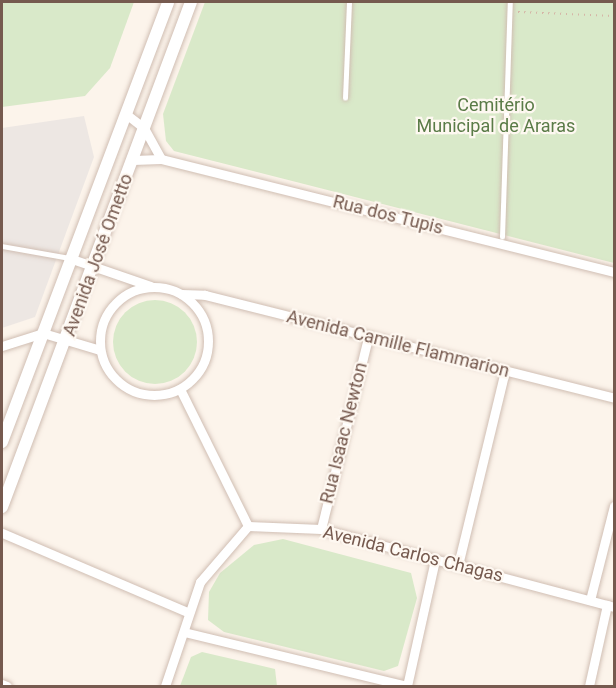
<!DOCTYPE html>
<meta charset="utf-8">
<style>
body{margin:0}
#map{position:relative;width:616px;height:688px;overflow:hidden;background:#fcf4eb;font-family:Roboto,sans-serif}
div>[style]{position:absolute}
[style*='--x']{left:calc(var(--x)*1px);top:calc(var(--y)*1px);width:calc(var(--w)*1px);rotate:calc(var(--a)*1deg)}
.industrial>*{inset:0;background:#ede7e3}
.green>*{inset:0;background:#d9e9c9}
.round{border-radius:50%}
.path>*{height:2px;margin-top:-1px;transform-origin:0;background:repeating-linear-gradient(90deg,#d5b5a6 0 1.5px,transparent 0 6px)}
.roads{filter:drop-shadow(0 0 2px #d0beb3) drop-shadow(0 0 2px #d0beb3)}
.service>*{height:4.5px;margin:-2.25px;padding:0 2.25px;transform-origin:2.25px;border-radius:2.25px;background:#fff}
.minor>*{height:9px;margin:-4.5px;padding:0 4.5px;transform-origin:4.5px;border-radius:4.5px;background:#fff}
.minor>.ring{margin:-4.5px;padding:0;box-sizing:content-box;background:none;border:9px solid #fff;border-radius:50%}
.tertiary>*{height:12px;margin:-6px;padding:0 6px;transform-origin:6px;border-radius:6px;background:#fff}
span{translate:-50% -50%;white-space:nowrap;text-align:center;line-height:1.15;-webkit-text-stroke:4.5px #fef8f1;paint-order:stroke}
.park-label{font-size:18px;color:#5a7b47}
.street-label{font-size:18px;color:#765a4f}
.frame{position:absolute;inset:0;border:3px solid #765a4f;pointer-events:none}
</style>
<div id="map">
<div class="industrial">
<i style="clip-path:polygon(84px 116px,94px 157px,35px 317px,2px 328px,2px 128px)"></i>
</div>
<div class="green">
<i style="clip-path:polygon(2px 2px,134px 2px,110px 68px,85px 96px,2px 107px)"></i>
<i style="clip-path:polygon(205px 2px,614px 2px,614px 263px,174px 151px,166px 141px,163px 114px)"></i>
<i class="round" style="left:113px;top:300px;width:84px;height:84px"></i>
<i style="clip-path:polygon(283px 539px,411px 573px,417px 598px,398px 666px,384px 671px,224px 632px,208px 620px,209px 592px,220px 573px,254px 545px)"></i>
<i style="clip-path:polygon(202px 652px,275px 669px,277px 686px,180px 686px,191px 657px)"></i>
</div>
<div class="path">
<i style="--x:518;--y:12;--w:96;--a:2.4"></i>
</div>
<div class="roads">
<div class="service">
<i style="--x:345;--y:98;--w:96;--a:-87.6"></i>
<i style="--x:502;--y:237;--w:235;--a:-88.1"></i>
<i style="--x:2;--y:246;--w:69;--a:10"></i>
</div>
<div class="minor">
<i style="--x:126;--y:114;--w:23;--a:38"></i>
<i style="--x:144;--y:128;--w:35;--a:61"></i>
<i style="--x:133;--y:160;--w:28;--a:-2"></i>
<i style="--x:161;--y:159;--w:467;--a:14"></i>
<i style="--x:72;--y:259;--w:83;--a:18.9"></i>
<i class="ring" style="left:100px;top:287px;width:99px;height:99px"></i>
<i style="--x:181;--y:294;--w:24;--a:2"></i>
<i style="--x:205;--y:295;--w:422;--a:14.1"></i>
<i style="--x:2;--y:346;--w:43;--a:-17.6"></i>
<i style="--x:43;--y:333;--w:59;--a:16.6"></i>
<i style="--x:180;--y:389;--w:153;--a:63.6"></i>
<i style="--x:321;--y:529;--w:198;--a:-76.2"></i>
<i style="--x:2;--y:533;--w:201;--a:23.1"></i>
<i style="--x:458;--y:565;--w:200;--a:-76.4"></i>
<i style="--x:590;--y:600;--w:97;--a:-75.7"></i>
<i style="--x:184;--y:632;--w:229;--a:13.6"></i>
<i style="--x:2;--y:684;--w:5;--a:22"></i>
<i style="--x:165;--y:686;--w:110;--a:-71.4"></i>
<i style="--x:200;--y:582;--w:74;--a:-49.4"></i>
<i style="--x:248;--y:526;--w:73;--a:2.4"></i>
<i style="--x:321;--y:529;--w:303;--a:14.9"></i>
<i style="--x:407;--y:686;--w:129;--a:-77.5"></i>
<i style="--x:589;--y:686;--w:83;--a:-77.5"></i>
</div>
<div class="tertiary">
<i style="--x:2;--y:442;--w:470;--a:-69.3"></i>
<i style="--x:2;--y:507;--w:539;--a:-69.48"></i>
</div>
</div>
<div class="park-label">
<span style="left:496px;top:116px">Cemitério<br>Municipal de Araras</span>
</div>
<div class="street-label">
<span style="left:388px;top:215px;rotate:14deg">Rua dos Tupis</span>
<span style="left:98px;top:255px;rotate:-70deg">Avenida José Ometto</span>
<span style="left:398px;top:344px;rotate:14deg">Avenida Camille Flammarion</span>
<span style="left:344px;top:433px;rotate:-76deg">Rua Isaac Newton</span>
<span style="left:413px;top:554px;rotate:14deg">Avenida Carlos Chagas</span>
</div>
<div class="frame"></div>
</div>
